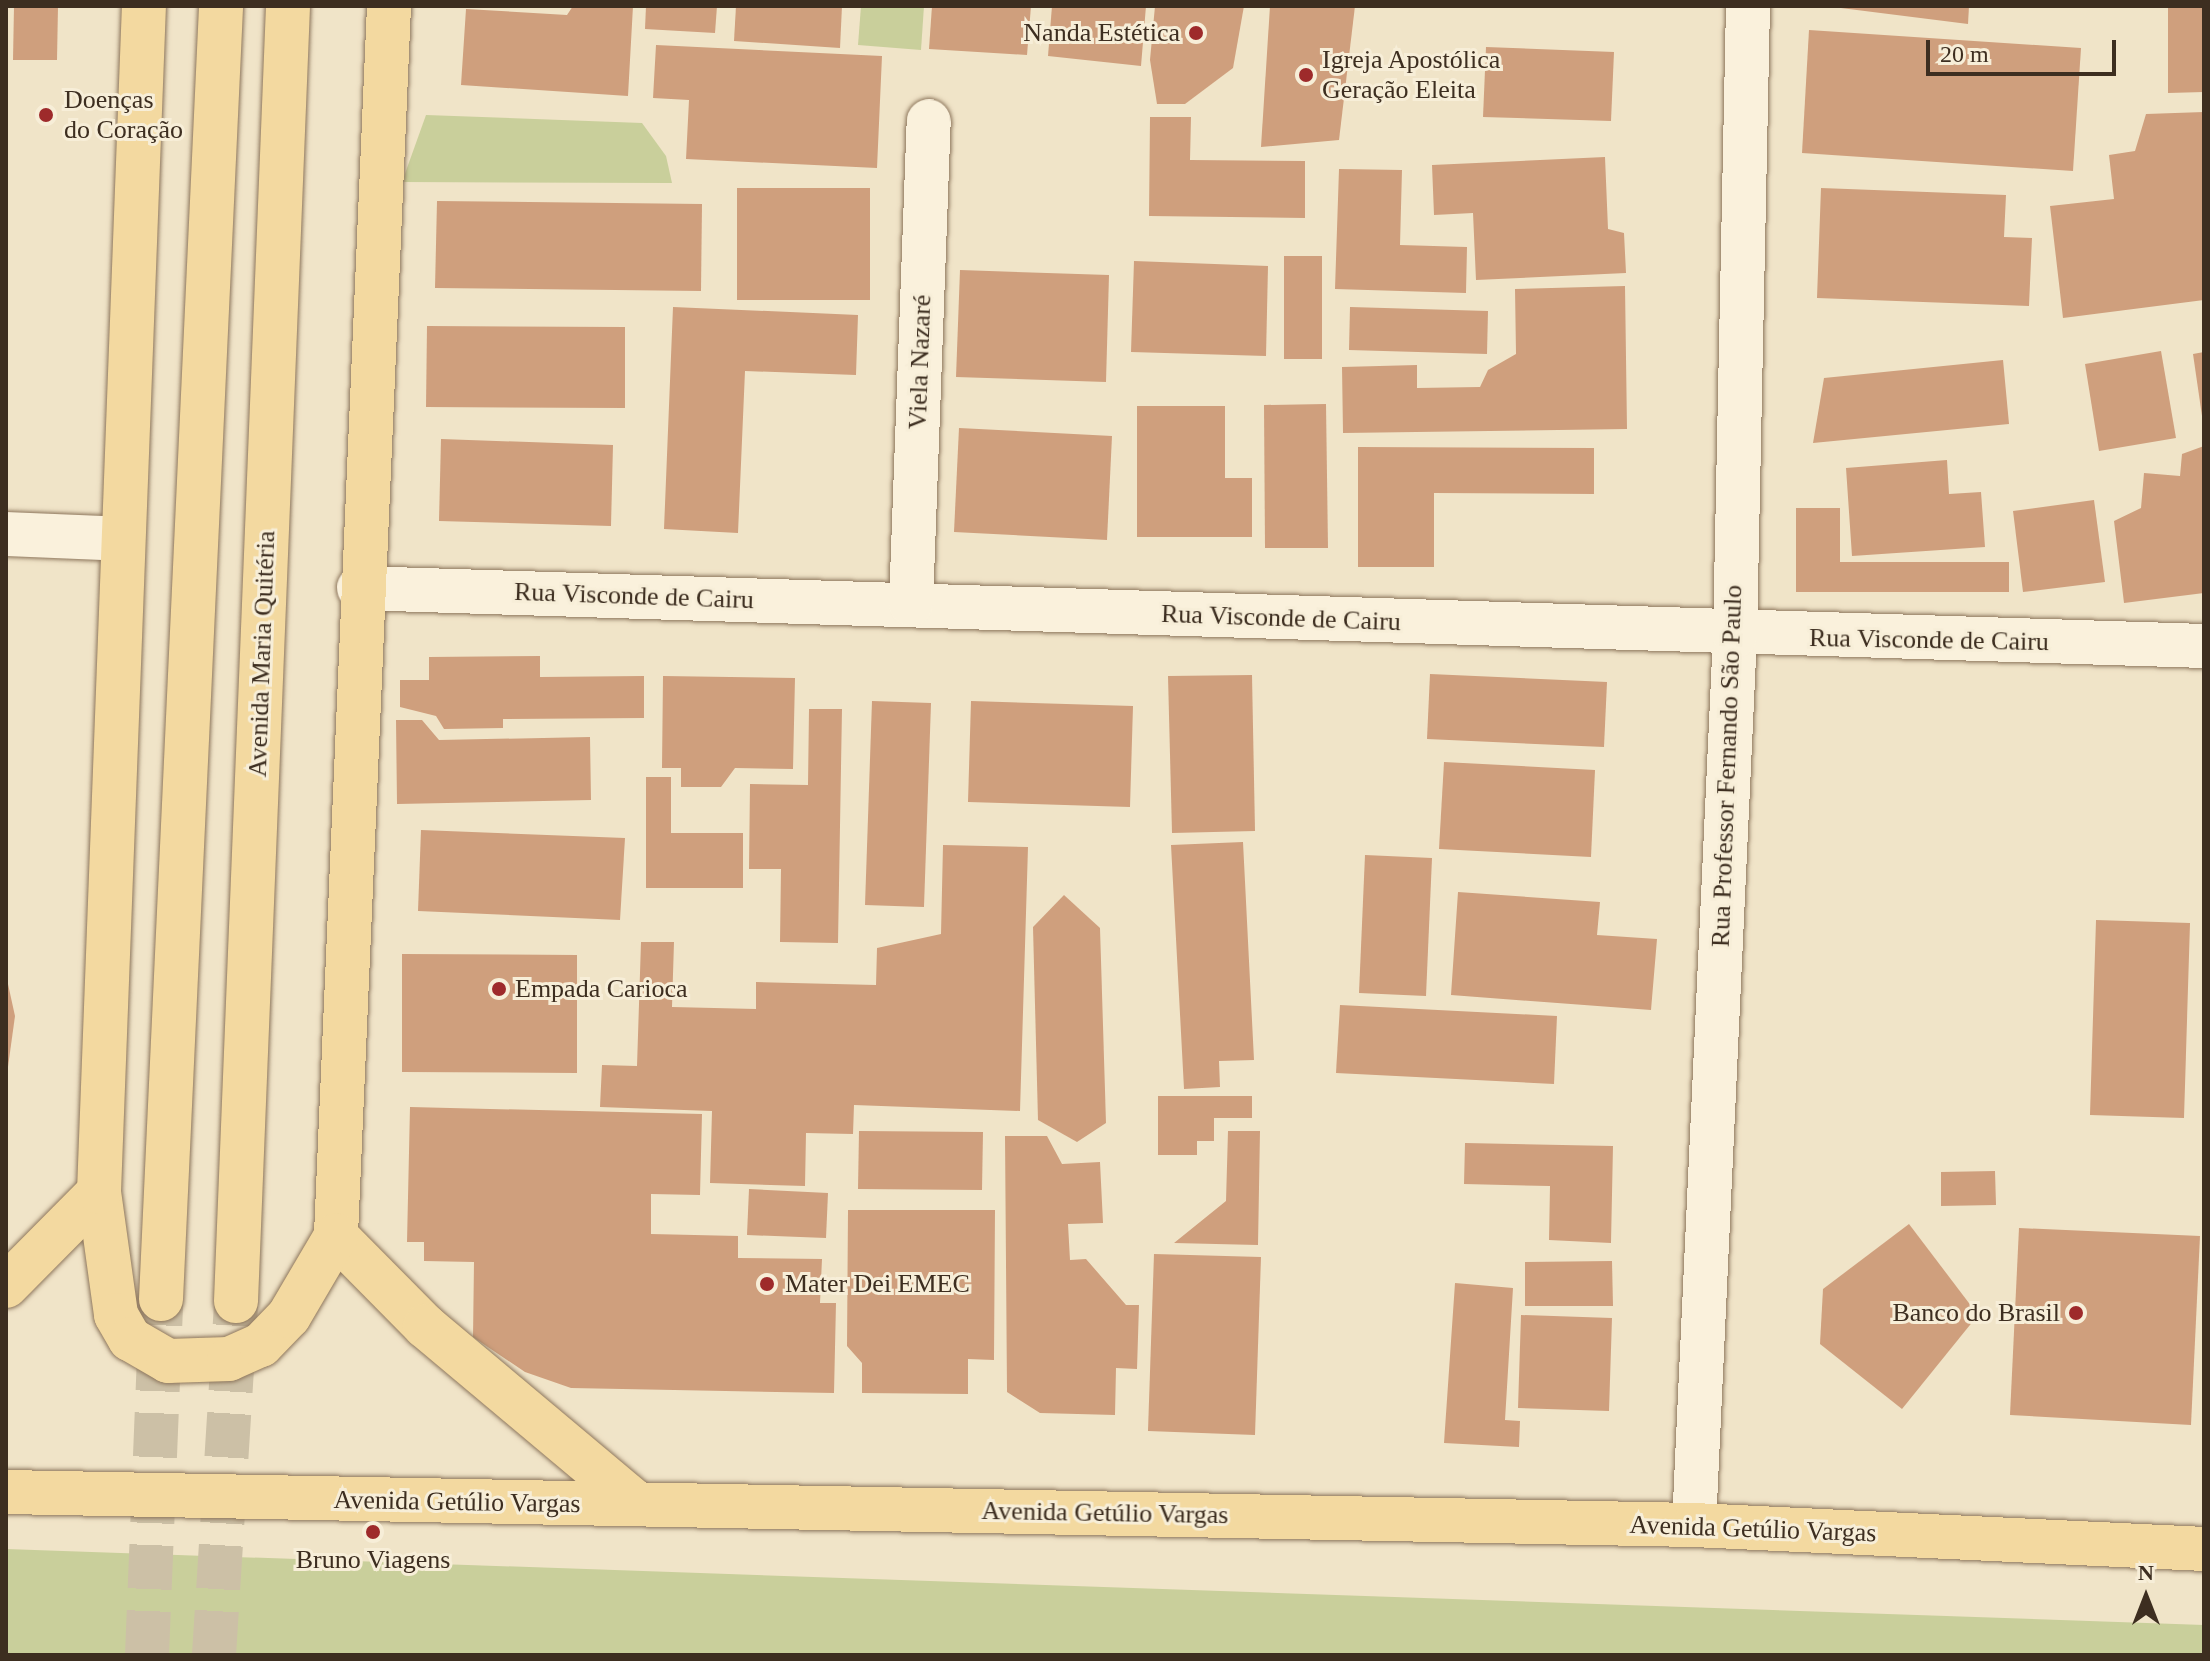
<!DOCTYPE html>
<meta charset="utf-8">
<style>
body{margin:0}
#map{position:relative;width:2210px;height:1661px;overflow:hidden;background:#f0e4c8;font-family:"Times New Roman",serif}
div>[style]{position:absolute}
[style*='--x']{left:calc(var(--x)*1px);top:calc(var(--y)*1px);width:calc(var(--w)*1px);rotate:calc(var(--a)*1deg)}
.green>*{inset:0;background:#c9cf9b}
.building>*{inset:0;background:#cf9f7d}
.primary-tunnel>*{height:44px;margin-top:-22px;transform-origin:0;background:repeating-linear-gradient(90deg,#ccc0a6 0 44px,transparent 0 66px)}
.roads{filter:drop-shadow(0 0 2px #8d765c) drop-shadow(0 0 2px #8d765c)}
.minor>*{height:44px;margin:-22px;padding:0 22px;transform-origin:22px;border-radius:22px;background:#faf1dc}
.tertiary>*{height:44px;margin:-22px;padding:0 22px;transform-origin:22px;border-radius:22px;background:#faf1dc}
.primary>*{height:44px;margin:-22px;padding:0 22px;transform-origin:22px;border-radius:22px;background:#f3d9a0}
.dots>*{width:22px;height:22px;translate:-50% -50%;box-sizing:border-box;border:4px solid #f7eed8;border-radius:50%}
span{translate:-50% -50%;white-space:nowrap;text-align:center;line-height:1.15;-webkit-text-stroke:6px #f7eed8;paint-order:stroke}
.poi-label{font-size:26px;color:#3d2e20}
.right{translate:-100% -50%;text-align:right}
.left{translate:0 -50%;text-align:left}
.street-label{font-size:26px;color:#3d2e20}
.frame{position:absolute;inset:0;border:8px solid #3d2e20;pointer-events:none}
.north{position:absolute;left:2106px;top:1557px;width:80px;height:80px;-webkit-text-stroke:6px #f7eed8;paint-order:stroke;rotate:0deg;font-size:22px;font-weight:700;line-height:32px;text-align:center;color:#3d2e20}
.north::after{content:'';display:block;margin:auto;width:28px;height:36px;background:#3d2e20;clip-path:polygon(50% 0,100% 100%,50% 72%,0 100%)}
.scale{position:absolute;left:1926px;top:40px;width:190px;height:36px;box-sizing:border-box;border:4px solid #3d2e20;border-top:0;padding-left:10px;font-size:24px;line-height:28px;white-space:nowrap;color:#3d2e20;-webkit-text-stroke:6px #f7eed8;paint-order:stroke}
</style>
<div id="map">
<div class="green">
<i style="clip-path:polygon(861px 6px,924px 6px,921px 50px,858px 45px)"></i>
<i style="clip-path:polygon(426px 115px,642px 123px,666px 156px,672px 183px,402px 182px)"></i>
<i style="clip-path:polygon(6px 1549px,2204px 1625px,2204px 1655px,6px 1655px)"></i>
</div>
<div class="building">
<i style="clip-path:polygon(14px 6px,58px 6px,57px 60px,13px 60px)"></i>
<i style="clip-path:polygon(573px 6px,633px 6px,628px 96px,461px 85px,466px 9px,567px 15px)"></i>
<i style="clip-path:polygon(646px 6px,717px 6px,715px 33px,645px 29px)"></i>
<i style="clip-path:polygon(736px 6px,842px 6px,840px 48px,734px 41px)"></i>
<i style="clip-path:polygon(932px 6px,1031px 6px,1027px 55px,929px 49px)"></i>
<i style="clip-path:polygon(1052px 6px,1146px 6px,1141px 66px,1048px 56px)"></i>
<i style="clip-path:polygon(1155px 6px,1244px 6px,1233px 68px,1185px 104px,1157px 104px,1150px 60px)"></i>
<i style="clip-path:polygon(1270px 6px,1355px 6px,1339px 140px,1261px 147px)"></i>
<i style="clip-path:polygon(1825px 6px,1969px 6px,1968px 24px)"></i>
<i style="clip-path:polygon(2168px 6px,2204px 6px,2204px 92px,2168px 93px)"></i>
<i style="clip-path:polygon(1809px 30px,2081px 48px,2073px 171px,1802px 153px)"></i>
<i style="clip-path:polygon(656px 45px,882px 56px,877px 168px,686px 159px,689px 100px,653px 98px)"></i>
<i style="clip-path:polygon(1486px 47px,1614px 52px,1611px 121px,1483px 117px)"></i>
<i style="clip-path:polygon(2204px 112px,2204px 300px,2063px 318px,2050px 206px,2114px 199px,2109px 155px,2135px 151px,2146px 114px)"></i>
<i style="clip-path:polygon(1150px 117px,1191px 117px,1190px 160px,1305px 161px,1305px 218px,1149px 216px)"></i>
<i style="clip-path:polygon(1605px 157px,1608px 229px,1624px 233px,1626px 273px,1476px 280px,1473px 213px,1434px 215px,1432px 165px)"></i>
<i style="clip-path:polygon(1339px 169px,1402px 170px,1400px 245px,1467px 247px,1466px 293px,1335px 289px)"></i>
<i style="clip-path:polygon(737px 188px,870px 188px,870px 300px,737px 300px)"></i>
<i style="clip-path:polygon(1821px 188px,2006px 195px,2004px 237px,2032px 238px,2029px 306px,1817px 298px)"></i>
<i style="clip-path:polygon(437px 201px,702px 204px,701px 291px,435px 288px)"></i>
<i style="clip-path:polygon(1284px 256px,1322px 256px,1322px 359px,1284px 359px)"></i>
<i style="clip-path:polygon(1134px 261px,1268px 266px,1266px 356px,1131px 352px)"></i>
<i style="clip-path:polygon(960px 270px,1109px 275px,1106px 382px,956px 377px)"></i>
<i style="clip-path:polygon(1625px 286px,1627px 429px,1343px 433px,1342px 367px,1417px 365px,1417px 388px,1480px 387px,1488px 370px,1516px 354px,1515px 289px)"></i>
<i style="clip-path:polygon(673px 307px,858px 315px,856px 375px,745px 371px,738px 533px,664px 529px)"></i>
<i style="clip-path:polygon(1350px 307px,1488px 311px,1487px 354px,1349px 350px)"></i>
<i style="clip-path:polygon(427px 326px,625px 327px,625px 408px,426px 407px)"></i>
<i style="clip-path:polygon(2161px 351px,2176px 438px,2099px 451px,2085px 364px)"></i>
<i style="clip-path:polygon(2204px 352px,2204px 416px,2202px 416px,2193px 354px)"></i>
<i style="clip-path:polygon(2003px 360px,2009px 424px,1813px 443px,1824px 378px)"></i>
<i style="clip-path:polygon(1326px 404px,1328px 548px,1265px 548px,1264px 405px)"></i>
<i style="clip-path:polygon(1137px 406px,1225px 406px,1225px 478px,1252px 478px,1252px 537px,1137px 537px)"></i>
<i style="clip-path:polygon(959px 428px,1112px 436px,1107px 540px,954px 532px)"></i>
<i style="clip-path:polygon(441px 439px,613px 445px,611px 526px,439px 521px)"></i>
<i style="clip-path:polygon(2204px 446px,2204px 593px,2124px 603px,2114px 521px,2141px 508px,2144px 473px,2180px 476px,2182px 454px)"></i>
<i style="clip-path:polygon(1358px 447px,1594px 448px,1594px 494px,1434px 493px,1434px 567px,1358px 567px)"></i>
<i style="clip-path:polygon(1947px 460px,1949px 494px,1981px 492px,1985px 547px,1852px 556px,1846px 468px)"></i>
<i style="clip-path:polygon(2094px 500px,2105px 582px,2023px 592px,2013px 511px)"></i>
<i style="clip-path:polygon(1796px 508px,1840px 508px,1840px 562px,2009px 562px,2009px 592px,1796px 592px)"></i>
<i style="clip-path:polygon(540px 656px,540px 677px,644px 676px,644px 718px,503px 719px,503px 728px,444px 729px,436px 716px,400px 707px,400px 680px,429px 680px,429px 657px)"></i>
<i style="clip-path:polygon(1430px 674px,1607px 682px,1604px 747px,1427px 739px)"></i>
<i style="clip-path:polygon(1252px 675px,1255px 831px,1172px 833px,1168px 676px)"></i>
<i style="clip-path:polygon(663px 676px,795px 678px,793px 769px,735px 768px,721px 787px,681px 787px,681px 768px,662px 768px)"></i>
<i style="clip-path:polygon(872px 701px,931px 703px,924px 907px,865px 905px)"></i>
<i style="clip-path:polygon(971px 701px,1133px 706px,1130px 807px,968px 802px)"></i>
<i style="clip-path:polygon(809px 709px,842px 709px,838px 943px,780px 942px,781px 869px,749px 869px,750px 784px,808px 785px)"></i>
<i style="clip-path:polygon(396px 720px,422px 720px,439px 740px,590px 737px,591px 800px,397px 804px)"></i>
<i style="clip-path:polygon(1444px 762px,1595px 770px,1591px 857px,1439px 849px)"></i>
<i style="clip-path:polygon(646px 777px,671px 777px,671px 833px,743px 833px,743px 888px,646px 888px)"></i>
<i style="clip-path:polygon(421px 830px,625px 838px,620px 920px,418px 911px)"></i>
<i style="clip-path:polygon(1243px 842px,1254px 1060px,1219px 1061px,1220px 1087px,1184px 1089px,1171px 845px)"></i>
<i style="clip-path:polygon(943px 845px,1028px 847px,1020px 1111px,854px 1105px,853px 1134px,806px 1133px,805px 1186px,710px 1183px,712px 1111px,600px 1107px,602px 1065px,637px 1066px,641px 942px,674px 942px,672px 1007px,756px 1009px,756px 982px,876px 985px,877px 948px,941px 934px)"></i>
<i style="clip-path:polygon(1365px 855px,1432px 858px,1426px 996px,1359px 993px)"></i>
<i style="clip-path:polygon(1458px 892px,1600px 902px,1597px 935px,1657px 939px,1651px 1010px,1451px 995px)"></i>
<i style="clip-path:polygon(1064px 895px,1100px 928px,1106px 1123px,1077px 1142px,1038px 1120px,1033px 927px)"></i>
<i style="clip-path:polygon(2096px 920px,2190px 923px,2184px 1118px,2090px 1115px)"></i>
<i style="clip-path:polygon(402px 954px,577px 955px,577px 1073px,402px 1072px)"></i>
<i style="clip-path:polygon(6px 975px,15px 1016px,7px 1074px,6px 1074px)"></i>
<i style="clip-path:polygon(1340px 1005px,1557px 1016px,1554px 1084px,1336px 1073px)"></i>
<i style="clip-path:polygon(1158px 1096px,1252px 1096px,1252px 1118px,1214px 1118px,1214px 1141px,1197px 1141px,1197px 1155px,1158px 1155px)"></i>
<i style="clip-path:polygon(410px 1107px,702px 1114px,700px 1195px,651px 1194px,651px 1234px,738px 1236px,738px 1258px,822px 1259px,820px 1303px,836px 1303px,834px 1393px,571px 1388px,525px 1372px,473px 1337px,474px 1262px,424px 1261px,424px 1242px,407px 1242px)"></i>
<i style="clip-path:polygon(859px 1131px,983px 1132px,982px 1190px,858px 1189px)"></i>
<i style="clip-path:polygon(1228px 1131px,1260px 1131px,1258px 1245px,1174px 1243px,1226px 1201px)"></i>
<i style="clip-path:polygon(1005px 1136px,1047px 1136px,1062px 1164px,1100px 1162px,1103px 1223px,1068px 1224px,1070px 1260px,1086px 1259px,1126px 1305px,1139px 1305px,1137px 1369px,1116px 1368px,1115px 1415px,1040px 1413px,1007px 1392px)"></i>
<i style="clip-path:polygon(1465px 1143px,1613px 1146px,1611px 1243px,1549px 1240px,1550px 1186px,1464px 1184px)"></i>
<i style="clip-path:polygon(1995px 1171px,1996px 1205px,1941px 1206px,1941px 1172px)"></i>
<i style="clip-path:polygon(749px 1189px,828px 1193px,826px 1238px,747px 1235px)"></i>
<i style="clip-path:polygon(848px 1210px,995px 1210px,994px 1360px,968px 1359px,968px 1394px,862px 1393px,862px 1363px,847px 1346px)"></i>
<i style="clip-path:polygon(1909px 1224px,1978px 1315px,1902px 1409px,1820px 1344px,1823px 1289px)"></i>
<i style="clip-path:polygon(2019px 1228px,2200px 1236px,2191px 1425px,2010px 1415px)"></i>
<i style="clip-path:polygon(1154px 1254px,1261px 1257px,1255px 1435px,1148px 1431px)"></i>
<i style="clip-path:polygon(1612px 1261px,1613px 1306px,1525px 1306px,1525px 1262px)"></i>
<i style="clip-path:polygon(1455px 1283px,1513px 1288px,1505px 1420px,1520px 1421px,1519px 1447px,1444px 1443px)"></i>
<i style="clip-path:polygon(1521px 1315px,1612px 1318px,1609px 1411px,1518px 1408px)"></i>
</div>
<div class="primary-tunnel">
<i style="--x:147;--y:1655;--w:356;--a:-87.7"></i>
<i style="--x:214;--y:1655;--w:355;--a:-86.4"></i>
</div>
<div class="roads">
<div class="minor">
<i style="--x:6;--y:534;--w:117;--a:2.4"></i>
<i style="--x:359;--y:588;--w:1846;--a:1.8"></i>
<i style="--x:911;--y:604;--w:483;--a:-87.9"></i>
</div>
<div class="tertiary">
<i style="--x:1694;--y:1525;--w:890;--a:-87.36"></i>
<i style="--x:1735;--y:636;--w:630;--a:-88.82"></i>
</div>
<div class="primary">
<i style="--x:389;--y:6;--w:1231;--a:92.47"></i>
<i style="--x:336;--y:1236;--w:127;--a:45.3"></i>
<i style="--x:425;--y:1326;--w:275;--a:40"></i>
<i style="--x:99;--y:1192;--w:124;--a:82.1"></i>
<i style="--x:116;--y:1315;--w:28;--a:60"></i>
<i style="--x:130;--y:1339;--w:44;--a:30.1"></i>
<i style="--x:168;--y:1361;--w:61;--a:-1.9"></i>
<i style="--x:229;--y:1359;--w:35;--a:-24"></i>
<i style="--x:261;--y:1345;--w:40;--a:-46"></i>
<i style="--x:289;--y:1316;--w:93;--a:-59.6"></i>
<i style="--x:6;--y:1286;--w:132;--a:-45.3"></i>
<i style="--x:99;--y:1192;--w:1187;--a:-87.83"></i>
<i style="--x:161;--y:1299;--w:1294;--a:-87.34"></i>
<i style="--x:236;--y:1301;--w:1296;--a:-87.7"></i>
<i style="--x:6;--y:1492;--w:1688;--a:1.12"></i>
<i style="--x:1694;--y:1525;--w:511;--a:2.69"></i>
</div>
</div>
<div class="dots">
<i style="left:1196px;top:33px;background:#9e2a2b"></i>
<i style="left:1306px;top:75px;background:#9e2a2b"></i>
<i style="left:46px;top:115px;background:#9e2a2b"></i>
<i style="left:499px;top:989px;background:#9e2a2b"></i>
<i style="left:767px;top:1284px;background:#9e2a2b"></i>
<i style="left:2076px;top:1313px;background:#9e2a2b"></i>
<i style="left:373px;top:1532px;background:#9e2a2b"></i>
</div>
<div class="poi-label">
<span class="right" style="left:1180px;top:33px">Nanda Estética</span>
<span class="left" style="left:1322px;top:75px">Igreja Apostólica<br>Geração Eleita</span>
<span class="left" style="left:64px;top:115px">Doenças<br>do Coração</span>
<span class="left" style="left:515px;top:989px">Empada Carioca</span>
<span class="left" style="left:785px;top:1284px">Mater Dei EMEC</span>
<span class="right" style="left:2060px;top:1313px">Banco do Brasil</span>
<span style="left:373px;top:1560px">Bruno Viagens</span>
</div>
<div class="street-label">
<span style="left:920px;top:362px;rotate:-88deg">Viela Nazaré</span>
<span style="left:634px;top:596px;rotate:2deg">Rua Visconde de Cairu</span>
<span style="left:1281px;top:618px;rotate:2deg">Rua Visconde de Cairu</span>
<span style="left:1929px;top:640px;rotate:1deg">Rua Visconde de Cairu</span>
<span style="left:262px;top:654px;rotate:-88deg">Avenida Maria Quitéria</span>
<span style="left:1727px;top:766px;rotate:-88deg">Rua Professor Fernando São Paulo</span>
<span style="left:457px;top:1502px;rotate:1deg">Avenida Getúlio Vargas</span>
<span style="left:1105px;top:1513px;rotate:1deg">Avenida Getúlio Vargas</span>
<span style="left:1753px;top:1529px;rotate:2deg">Avenida Getúlio Vargas</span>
</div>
<div class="frame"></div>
<div class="north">N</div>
<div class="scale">20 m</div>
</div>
